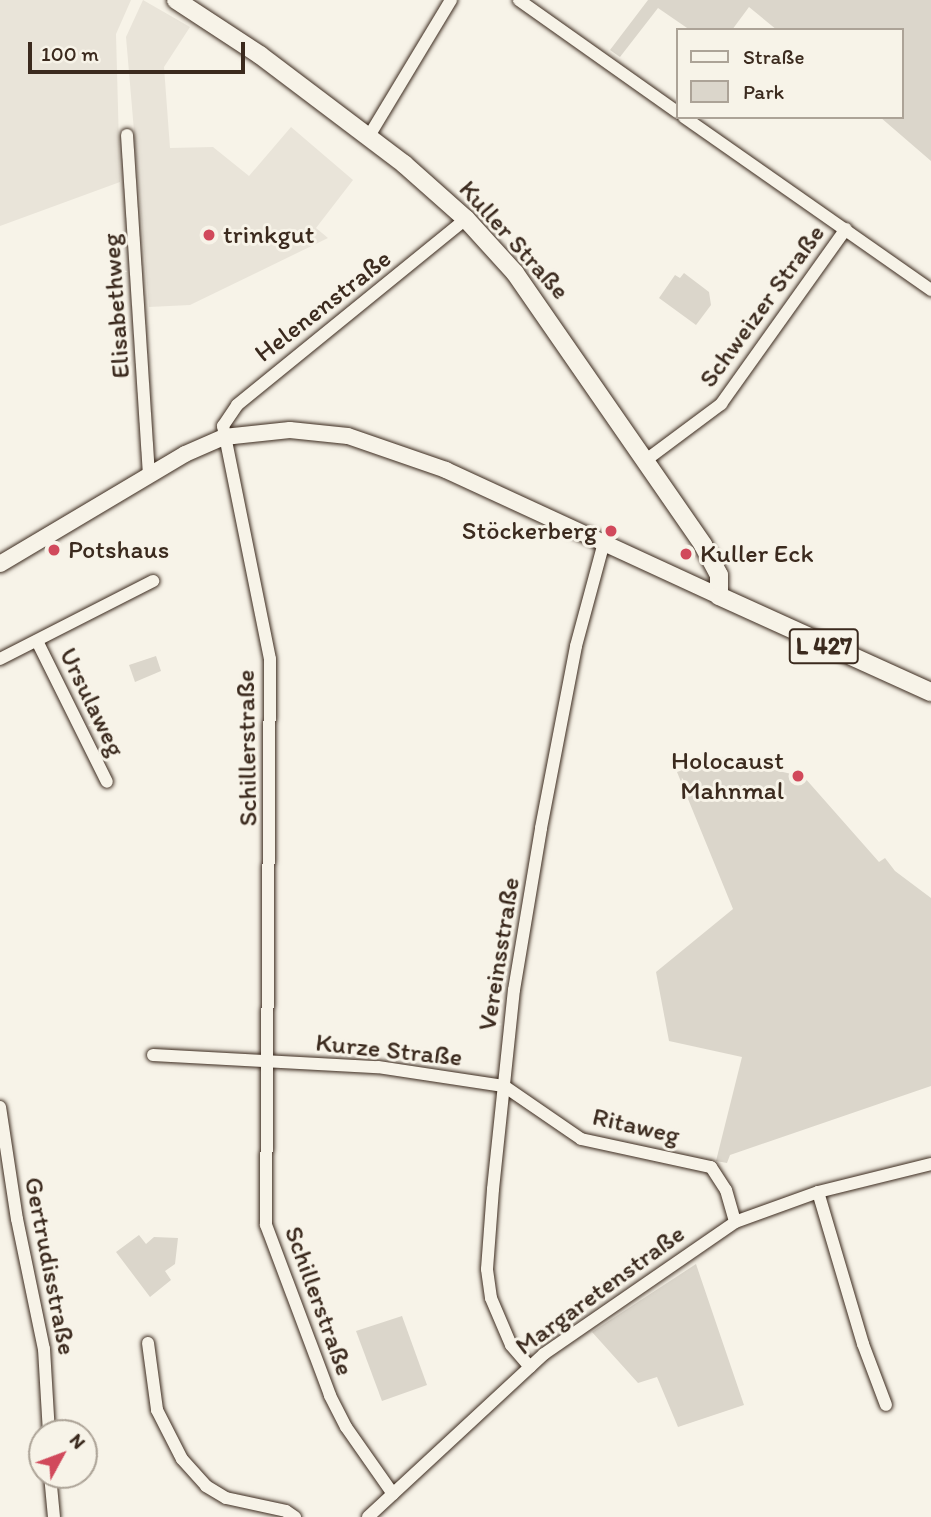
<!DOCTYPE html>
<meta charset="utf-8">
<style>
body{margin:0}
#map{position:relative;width:931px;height:1517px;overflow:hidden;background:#f7f3e8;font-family:Itim,sans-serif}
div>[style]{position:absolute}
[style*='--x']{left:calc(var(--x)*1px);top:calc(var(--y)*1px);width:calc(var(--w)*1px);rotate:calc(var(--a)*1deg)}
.built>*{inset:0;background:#e9e4d9}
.green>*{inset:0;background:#dbd6cb}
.roads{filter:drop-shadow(0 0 2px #3b2a1e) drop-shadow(0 0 2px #3b2a1e)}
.street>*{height:12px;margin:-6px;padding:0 6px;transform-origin:6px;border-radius:6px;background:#f7f3e8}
.secondary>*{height:16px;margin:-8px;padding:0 8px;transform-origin:8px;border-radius:8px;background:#f7f3e8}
.primary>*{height:18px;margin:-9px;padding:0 9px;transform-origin:9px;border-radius:9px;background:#f7f3e8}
.dots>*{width:19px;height:19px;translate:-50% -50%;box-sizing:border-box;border:4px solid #f7f3e8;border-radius:50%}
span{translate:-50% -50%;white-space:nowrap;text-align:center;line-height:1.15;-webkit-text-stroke:6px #f7f3e8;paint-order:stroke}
.shield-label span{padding:2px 5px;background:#f7f3e8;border:2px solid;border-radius:5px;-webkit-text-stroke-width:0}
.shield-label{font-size:24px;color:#3b2a1e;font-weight:700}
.poi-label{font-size:26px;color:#3b2a1e}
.left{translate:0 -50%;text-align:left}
.right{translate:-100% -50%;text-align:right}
.street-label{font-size:26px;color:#3b2a1e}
.legend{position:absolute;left:676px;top:28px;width:228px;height:91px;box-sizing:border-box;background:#f7f3e8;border:2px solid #aca397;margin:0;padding:9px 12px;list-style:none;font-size:21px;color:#3b2a1e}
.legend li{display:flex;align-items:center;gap:14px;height:35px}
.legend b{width:35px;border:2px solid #aca397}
.north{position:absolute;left:28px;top:1419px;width:70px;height:70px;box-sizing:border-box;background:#f7f3e8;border:2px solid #aca397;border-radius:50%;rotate:49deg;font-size:19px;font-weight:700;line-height:28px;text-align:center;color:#3b2a1e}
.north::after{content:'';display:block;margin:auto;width:24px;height:32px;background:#d1495b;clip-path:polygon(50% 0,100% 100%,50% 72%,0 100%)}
.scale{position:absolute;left:28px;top:42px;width:217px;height:32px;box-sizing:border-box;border:4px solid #3b2a1e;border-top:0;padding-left:9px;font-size:21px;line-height:24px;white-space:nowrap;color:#3b2a1e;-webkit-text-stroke:5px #f7f3e8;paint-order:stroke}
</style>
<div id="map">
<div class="built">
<i style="clip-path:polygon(0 0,131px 0,116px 34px,120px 182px,0 226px)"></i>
<i style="clip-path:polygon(143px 0,190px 27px,164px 67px,170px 148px,213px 147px,249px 176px,291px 127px,353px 180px,316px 228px,328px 238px,190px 305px,149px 307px,126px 37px)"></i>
</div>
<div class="green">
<i style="clip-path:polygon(648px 0,931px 0,931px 161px,880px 117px,901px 117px,901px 30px,777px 30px,749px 7px,732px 30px,690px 30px,658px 8px,620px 57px,610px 50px)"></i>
<i style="clip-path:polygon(684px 273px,709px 292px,711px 305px,696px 325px,659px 298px,675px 275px,680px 278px)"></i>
<i style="clip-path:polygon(156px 656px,161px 671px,135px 682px,129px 665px)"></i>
<i style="clip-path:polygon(720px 757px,804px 777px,879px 862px,885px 858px,895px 871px,931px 898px,931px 1086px,730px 1155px,727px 1163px,716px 1161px,742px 1057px,669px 1041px,656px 972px,733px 909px,677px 772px)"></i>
<i style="clip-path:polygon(139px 1235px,146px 1244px,154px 1237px,178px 1238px,175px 1264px,165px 1271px,171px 1280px,150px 1297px,116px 1252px)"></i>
<i style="clip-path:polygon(696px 1264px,744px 1405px,678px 1427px,657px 1377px,638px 1383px,592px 1332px)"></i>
<i style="clip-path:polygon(402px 1316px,427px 1385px,382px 1401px,356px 1331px)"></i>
</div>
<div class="roads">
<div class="street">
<i style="--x:519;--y:0;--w:194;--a:35.3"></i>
<i style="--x:684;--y:117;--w:302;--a:35"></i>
<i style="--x:127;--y:135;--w:339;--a:86.3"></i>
<i style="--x:369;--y:136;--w:159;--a:-58.9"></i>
<i style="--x:646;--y:460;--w:94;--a:-36.7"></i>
<i style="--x:721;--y:404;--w:215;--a:-54.5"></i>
<i style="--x:37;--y:641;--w:157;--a:63.6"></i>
<i style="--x:0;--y:659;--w:172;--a:-27"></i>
<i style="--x:153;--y:1055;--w:225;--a:3.1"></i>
<i style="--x:378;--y:1067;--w:127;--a:8.6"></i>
<i style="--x:504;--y:1086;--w:93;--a:34.5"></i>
<i style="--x:581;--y:1139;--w:133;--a:12.2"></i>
<i style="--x:711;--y:1167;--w:27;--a:57"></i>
<i style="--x:726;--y:1190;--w:33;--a:74"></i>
<i style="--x:0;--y:1107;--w:113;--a:81.4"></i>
<i style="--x:17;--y:1219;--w:133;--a:78.3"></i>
<i style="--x:44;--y:1349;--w:84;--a:86.6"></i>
<i style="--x:818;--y:1192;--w:159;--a:73.5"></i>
<i style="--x:863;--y:1344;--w:65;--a:69.3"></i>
<i style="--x:148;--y:1343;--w:68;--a:82.3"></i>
<i style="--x:157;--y:1410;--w:55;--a:63"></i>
<i style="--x:182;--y:1459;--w:36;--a:48"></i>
<i style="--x:206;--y:1486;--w:23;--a:31"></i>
<i style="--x:226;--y:1498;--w:61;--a:12.2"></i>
<i style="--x:286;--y:1511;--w:11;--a:34"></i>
<i style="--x:530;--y:1367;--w:29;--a:-131"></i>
<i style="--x:511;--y:1345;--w:51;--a:-113.1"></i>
<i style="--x:491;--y:1298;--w:29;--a:-98"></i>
<i style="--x:487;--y:1269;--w:80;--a:-85.7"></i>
<i style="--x:493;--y:1189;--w:200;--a:-84"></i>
<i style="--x:514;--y:990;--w:164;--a:-80.5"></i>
<i style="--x:541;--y:828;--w:185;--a:-79.1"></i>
<i style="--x:576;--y:646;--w:108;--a:-74.9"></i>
<i style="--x:50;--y:1475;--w:42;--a:84.6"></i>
<i style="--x:393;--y:1494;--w:82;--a:-125"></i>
<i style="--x:346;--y:1427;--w:36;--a:-117"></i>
<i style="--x:330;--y:1395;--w:182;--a:-110.6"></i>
<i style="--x:266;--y:1225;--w:566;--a:-89.6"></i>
<i style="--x:270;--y:659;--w:238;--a:-101.4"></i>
<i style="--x:223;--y:426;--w:25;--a:-56"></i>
<i style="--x:237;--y:405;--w:295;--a:-39.1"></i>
<i style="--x:368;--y:1517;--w:240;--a:-42.8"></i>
<i style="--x:544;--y:1354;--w:232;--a:-34.6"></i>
<i style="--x:735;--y:1222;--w:88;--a:-19.9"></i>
<i style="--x:818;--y:1192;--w:116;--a:-13.9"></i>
</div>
<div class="secondary">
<i style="--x:0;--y:564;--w:215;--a:-30.7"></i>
<i style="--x:185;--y:454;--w:43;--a:-23.6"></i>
<i style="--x:224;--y:437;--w:66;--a:-6.1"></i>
<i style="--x:290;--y:430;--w:58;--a:5.9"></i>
<i style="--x:348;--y:436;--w:104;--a:19.1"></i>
<i style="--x:446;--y:470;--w:301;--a:24.8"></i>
</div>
<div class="primary">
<i style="--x:176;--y:0;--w:100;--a:33.2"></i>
<i style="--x:260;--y:55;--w:181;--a:37.1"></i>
<i style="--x:404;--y:164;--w:83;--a:41.6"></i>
<i style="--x:466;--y:219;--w:73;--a:47.8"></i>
<i style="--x:515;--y:273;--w:331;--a:55.3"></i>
<i style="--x:703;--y:545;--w:34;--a:62"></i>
<i style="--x:719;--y:575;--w:21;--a:90"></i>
<i style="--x:719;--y:596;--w:233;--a:24.4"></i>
</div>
</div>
<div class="dots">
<i style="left:209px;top:235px;background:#d1495b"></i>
<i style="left:611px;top:531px;background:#d1495b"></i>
<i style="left:54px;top:550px;background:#d1495b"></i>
<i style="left:686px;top:554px;background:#d1495b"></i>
<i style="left:798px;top:776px;background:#d1495b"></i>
</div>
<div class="shield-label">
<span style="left:824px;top:646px">L 427</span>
</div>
<div class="poi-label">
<span class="left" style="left:223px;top:235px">trinkgut</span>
<span class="right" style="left:597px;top:531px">Stöckerberg</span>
<span class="left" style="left:68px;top:550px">Potshaus</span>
<span class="left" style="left:700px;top:554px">Kuller Eck</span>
<span class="right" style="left:784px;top:776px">Holocaust<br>Mahnmal</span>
</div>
<div class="street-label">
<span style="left:514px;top:240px;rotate:48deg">Kuller Straße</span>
<span style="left:116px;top:306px;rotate:-94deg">Elisabethweg</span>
<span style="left:323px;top:306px;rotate:-38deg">Helenenstraße</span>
<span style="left:762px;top:306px;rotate:-54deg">Schweizer Straße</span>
<span style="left:92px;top:702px;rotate:64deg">Ursulaweg</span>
<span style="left:247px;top:748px;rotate:-91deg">Schillerstraße</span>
<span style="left:499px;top:954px;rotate:-81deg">Vereinsstraße</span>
<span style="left:389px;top:1050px;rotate:6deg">Kurze Straße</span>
<span style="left:636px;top:1126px;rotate:13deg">Ritaweg</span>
<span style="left:50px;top:1266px;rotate:79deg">Gertrudisstraße</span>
<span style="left:600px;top:1290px;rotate:-36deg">Margaretenstraße</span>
<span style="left:319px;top:1301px;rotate:70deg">Schillerstraße</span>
</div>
<ul class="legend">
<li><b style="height:9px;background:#f7f3e8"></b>Straße</li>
<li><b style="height:19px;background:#dbd6cb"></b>Park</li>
</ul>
<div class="north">N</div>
<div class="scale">100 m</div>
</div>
